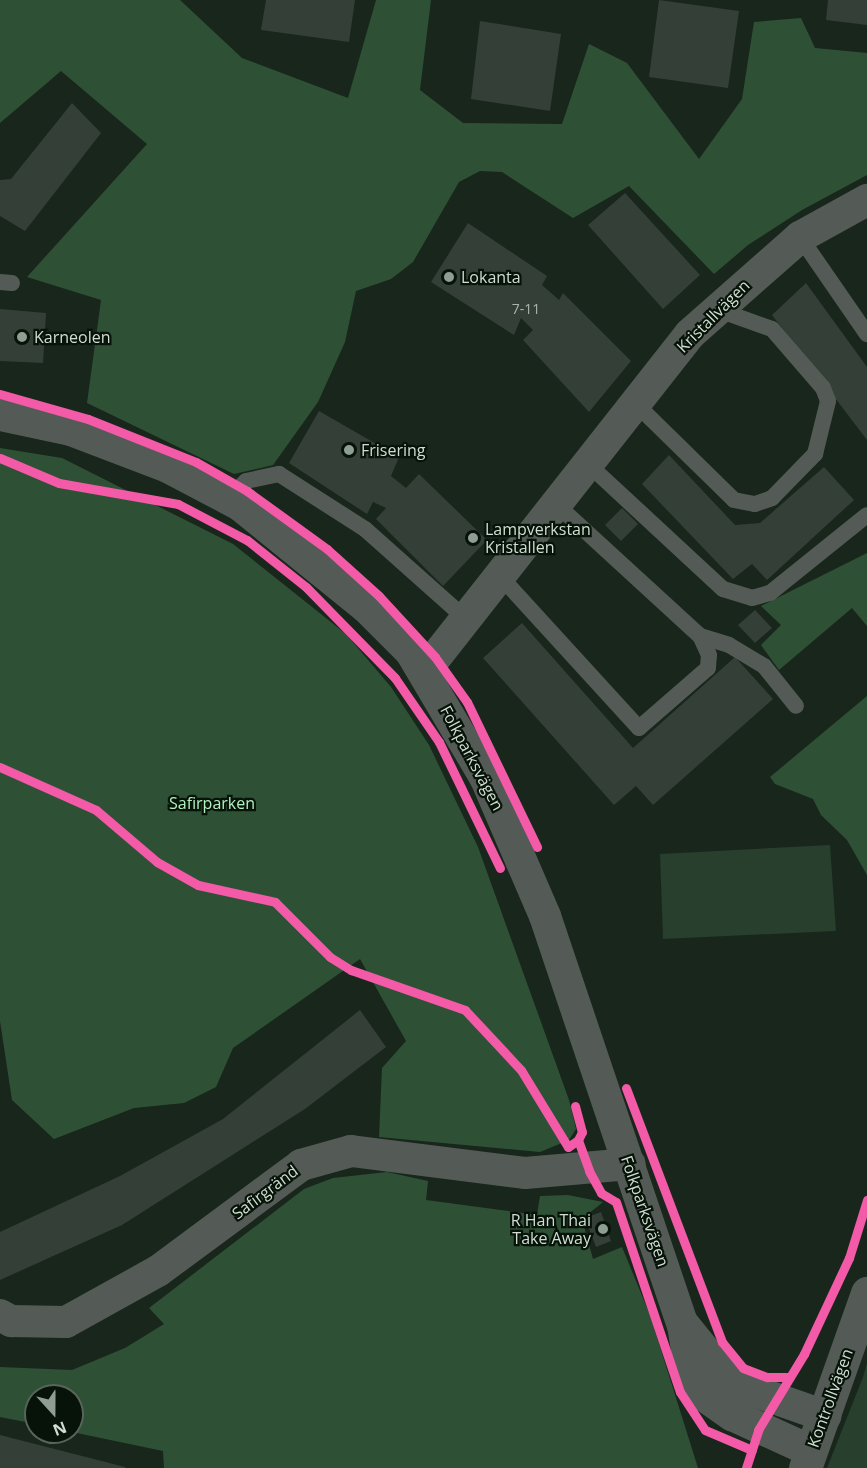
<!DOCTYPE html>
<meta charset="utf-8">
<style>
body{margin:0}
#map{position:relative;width:867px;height:1468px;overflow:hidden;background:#19261c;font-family:"Open Sans",sans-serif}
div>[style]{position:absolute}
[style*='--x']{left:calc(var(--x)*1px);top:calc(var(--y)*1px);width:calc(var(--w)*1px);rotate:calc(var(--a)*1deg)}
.green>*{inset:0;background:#273f2c}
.forest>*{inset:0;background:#2e5136}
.building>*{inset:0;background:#343f37}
.service>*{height:16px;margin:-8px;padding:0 8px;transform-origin:8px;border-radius:8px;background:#545b56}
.minor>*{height:32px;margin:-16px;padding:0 16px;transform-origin:16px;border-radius:16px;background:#545b56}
.tertiary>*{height:33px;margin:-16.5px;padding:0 16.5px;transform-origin:16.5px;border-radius:16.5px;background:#545b56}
.cycleway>*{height:9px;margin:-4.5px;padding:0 4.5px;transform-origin:4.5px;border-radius:4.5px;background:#f35aa7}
.dots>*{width:16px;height:16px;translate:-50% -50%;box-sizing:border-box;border:3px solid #071209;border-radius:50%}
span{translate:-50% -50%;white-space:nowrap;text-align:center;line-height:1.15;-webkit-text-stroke:4.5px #071209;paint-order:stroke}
.number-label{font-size:14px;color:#a8b6aa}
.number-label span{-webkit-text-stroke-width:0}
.poi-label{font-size:16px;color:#cfded1}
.left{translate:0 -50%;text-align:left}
.right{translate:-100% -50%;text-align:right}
.street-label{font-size:16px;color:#cfded1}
.park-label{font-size:16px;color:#b0f1bd}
.north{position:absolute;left:24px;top:1384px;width:60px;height:60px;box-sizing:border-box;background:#071209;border:2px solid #576459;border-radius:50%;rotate:159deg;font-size:16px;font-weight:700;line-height:24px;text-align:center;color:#cfded1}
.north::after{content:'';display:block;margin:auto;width:21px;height:27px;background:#8f9e92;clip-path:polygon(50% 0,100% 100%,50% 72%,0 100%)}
</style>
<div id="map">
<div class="green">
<i style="clip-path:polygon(830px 845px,836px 931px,663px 939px,660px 854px)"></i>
<i style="clip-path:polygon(867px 1363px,867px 1468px,827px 1468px,863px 1377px)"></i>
</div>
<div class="forest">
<i style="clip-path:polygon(0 0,180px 0,242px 58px,348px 98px,376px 0,431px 0,420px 90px,463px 123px,562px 124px,589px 44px,627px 63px,699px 159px,742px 99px,754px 22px,801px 18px,815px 48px,867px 53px,867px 175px,802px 210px,748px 245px,714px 274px,629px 186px,573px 218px,502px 172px,480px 171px,459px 182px,413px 262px,391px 279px,356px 291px,345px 342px,318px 402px,273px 465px,234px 474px,87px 403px,101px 300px,27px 277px,147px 144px,61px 71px,0 123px)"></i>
<i style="clip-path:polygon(0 448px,62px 458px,233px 544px,346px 634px,391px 687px,429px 745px,478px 847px,569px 1100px,576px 1129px,569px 1140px,540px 1152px,379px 1137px,382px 1068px,406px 1041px,360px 959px,233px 1048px,216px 1087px,184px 1103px,134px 1108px,54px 1139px,12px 1100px,0 1021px)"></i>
<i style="clip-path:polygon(867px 553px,867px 626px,852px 608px,779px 670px,761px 645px,781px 625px,761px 606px)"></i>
<i style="clip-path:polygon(867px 696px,867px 875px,847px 840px,821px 815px,813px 799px,775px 784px,770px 777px)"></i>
<i style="clip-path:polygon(387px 1172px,428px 1181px,426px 1200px,537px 1215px,540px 1196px,568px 1195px,603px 1202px,582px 1219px,593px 1259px,622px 1247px,650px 1315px,698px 1468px,164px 1468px,163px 1451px,72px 1432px,72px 1396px,36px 1396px,36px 1424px,0 1417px,0 1367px,72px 1370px,125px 1348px,164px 1324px,149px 1308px,304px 1189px,333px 1178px)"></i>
</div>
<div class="building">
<i style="clip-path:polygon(266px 0,355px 0,349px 42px,261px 30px)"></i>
<i style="clip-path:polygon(659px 0,739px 11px,728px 88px,649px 77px)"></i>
<i style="clip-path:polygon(828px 0,867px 0,867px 25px,826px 20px)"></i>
<i style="clip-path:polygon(480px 21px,561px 34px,550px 111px,471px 99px)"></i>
<i style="clip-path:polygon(72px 103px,101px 133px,25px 231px,0 216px,0 180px,11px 179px)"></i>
<i style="clip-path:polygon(625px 193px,700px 275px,663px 309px,588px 225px)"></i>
<i style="clip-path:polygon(468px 223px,547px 276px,542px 285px,559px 300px,563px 293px,631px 361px,589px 412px,523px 340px,533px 330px,521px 318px,514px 335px,431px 282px)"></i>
<i style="clip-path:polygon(806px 283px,867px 367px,867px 440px,772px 315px)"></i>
<i style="clip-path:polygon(0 309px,46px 313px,43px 363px,0 361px)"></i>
<i style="clip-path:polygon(319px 411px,399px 457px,391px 476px,406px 488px,419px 474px,487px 540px,443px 586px,376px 519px,386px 508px,373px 502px,367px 514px,289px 463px)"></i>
<i style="clip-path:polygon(669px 455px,735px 525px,760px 523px,824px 467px,854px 500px,767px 580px,752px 564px,733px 579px,642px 484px)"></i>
<i style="clip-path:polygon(622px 508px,638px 524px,621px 541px,605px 525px)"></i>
<i style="clip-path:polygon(755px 610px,772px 628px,755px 643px,738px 625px)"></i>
<i style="clip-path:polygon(522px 623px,633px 748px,735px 657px,773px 699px,653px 805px,636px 786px,614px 805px,483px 658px)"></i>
<i style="clip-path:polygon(360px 1010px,386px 1047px,305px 1109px,122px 1225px,0 1280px,0 1232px,120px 1176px,223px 1119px)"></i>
<i style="clip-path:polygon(601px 1212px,611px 1241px,596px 1247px,585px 1218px)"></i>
<i style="clip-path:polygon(0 1435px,125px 1467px,125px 1468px,0 1468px)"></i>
</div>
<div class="service">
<i style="--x:800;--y:237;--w:118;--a:55.4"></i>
<i style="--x:0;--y:282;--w:12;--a:5"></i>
<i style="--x:636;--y:404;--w:137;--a:44.4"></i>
<i style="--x:734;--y:500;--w:21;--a:11"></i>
<i style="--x:755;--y:504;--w:18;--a:-19"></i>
<i style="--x:772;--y:498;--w:62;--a:-45.7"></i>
<i style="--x:815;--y:454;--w:55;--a:-76.2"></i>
<i style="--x:828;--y:401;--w:14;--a:-111"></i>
<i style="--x:823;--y:388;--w:78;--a:-130.8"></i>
<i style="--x:772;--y:329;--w:59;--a:-160.3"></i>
<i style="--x:588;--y:464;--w:184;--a:42.8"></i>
<i style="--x:723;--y:589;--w:30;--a:17"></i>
<i style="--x:752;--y:598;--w:19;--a:-16"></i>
<i style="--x:770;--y:593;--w:124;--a:-38.8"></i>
<i style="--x:228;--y:499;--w:25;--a:-45"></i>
<i style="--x:246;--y:481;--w:34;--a:-12"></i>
<i style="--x:279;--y:474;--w:102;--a:32.6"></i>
<i style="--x:365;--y:529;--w:135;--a:41.7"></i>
<i style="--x:500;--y:576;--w:206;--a:47.6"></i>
<i style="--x:639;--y:728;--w:91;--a:-41"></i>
<i style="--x:708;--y:668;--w:13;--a:-86"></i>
<i style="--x:709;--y:655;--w:21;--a:-115"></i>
<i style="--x:700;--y:636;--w:194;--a:-137.5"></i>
<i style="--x:700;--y:636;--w:30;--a:17"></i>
<i style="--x:729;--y:645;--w:41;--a:31"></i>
<i style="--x:764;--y:666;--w:51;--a:51.3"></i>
</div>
<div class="minor">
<i style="--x:0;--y:415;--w:73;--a:11.9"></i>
<i style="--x:71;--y:430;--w:104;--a:20.9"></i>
<i style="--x:168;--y:467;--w:81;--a:27.8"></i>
<i style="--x:240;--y:505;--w:162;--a:39"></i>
<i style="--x:366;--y:607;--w:64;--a:45"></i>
<i style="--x:411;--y:652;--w:147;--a:59.4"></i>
<i style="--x:486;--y:779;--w:149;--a:66.7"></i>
<i style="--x:545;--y:916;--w:432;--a:71.4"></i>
<i style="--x:683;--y:1325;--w:45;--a:81"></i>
<i style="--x:690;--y:1369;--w:32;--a:60"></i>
<i style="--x:706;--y:1397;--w:32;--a:35"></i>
<i style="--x:732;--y:1415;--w:87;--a:24.5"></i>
<i style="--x:424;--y:672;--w:430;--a:-51.8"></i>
<i style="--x:690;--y:334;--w:147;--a:-41.4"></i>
<i style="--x:800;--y:237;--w:77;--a:-28.9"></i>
<i style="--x:0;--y:1315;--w:13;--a:29"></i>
<i style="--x:11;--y:1321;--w:55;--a:1"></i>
<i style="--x:66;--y:1322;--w:105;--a:-29"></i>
<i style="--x:158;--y:1271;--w:178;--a:-36.5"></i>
<i style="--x:301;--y:1165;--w:52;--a:-15.6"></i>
<i style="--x:351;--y:1151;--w:175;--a:7.2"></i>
<i style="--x:525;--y:1173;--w:105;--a:-4.9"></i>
<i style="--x:684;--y:1325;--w:75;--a:51"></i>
<i style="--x:731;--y:1383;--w:100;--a:19.3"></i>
</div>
<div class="tertiary">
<i style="--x:805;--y:1468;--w:186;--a:-70.5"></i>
</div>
<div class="cycleway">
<i style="--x:0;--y:394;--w:91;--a:15.9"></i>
<i style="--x:88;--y:419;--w:116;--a:21.7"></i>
<i style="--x:196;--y:462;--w:59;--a:29.6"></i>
<i style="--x:247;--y:491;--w:99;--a:35.9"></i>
<i style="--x:327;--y:549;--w:70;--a:42.1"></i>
<i style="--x:379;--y:596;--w:83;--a:47.4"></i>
<i style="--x:435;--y:657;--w:55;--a:54.6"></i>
<i style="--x:467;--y:702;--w:161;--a:64.2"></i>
<i style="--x:0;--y:458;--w:64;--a:23"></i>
<i style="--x:59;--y:483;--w:121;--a:10"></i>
<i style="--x:178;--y:504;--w:78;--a:27.6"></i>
<i style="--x:247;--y:540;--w:75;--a:38.5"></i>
<i style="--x:306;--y:587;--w:127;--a:45.6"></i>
<i style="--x:395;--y:678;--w:78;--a:55.5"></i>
<i style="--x:439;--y:742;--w:140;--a:64.2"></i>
<i style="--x:0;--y:767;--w:105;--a:24.1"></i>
<i style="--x:96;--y:810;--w:80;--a:40.4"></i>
<i style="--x:157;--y:862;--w:47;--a:29.3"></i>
<i style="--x:198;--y:885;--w:79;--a:12.4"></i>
<i style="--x:275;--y:902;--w:78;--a:45"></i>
<i style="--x:330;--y:957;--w:25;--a:32"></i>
<i style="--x:351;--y:970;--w:121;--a:19.3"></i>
<i style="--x:465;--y:1010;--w:82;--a:47"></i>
<i style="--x:521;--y:1070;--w:90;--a:58.6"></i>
<i style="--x:568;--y:1147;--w:12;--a:-35"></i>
<i style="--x:626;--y:1088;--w:272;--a:69.3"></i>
<i style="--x:722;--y:1342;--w:33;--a:51"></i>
<i style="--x:743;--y:1368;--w:26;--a:21"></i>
<i style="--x:767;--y:1377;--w:21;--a:0"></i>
<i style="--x:575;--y:1106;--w:27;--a:75"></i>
<i style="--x:582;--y:1132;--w:9;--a:117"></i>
<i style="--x:578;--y:1140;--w:33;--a:70"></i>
<i style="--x:589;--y:1171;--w:25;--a:61"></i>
<i style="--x:601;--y:1193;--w:17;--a:31"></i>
<i style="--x:616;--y:1202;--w:200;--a:71.4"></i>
<i style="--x:680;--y:1392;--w:45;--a:56.7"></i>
<i style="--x:705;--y:1430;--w:51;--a:23.1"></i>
<i style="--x:746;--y:1468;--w:40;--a:-72"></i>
<i style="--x:758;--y:1430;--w:89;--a:-58.8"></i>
<i style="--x:804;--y:1354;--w:106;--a:-64.9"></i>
<i style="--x:849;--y:1258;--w:61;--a:-72.8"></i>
</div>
<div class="dots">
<i style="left:449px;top:277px;background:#8f9e92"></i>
<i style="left:22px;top:337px;background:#8f9e92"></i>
<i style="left:349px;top:450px;background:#8f9e92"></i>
<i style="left:473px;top:538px;background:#8f9e92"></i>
<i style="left:603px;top:1229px;background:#8f9e92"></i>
</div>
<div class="number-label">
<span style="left:526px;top:309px">7-11</span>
</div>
<div class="poi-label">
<span class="left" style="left:461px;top:277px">Lokanta</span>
<span class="left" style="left:34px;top:337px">Karneolen</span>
<span class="left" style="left:361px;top:450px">Frisering</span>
<span class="left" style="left:485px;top:538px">Lampverkstan<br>Kristallen</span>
<span class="right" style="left:591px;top:1229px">R Han Thai<br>Take Away</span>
</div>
<div class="street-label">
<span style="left:713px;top:316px;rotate:-45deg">Kristallvägen</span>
<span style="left:472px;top:758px;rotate:62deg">Folkparksvägen</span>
<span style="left:265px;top:1192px;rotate:-37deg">Safirgränd</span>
<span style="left:645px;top:1211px;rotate:71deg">Folkparksvägen</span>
<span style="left:830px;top:1398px;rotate:-70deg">Kontrollvägen</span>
</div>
<div class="park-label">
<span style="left:212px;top:803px">Safirparken</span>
</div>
<div class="north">N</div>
</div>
